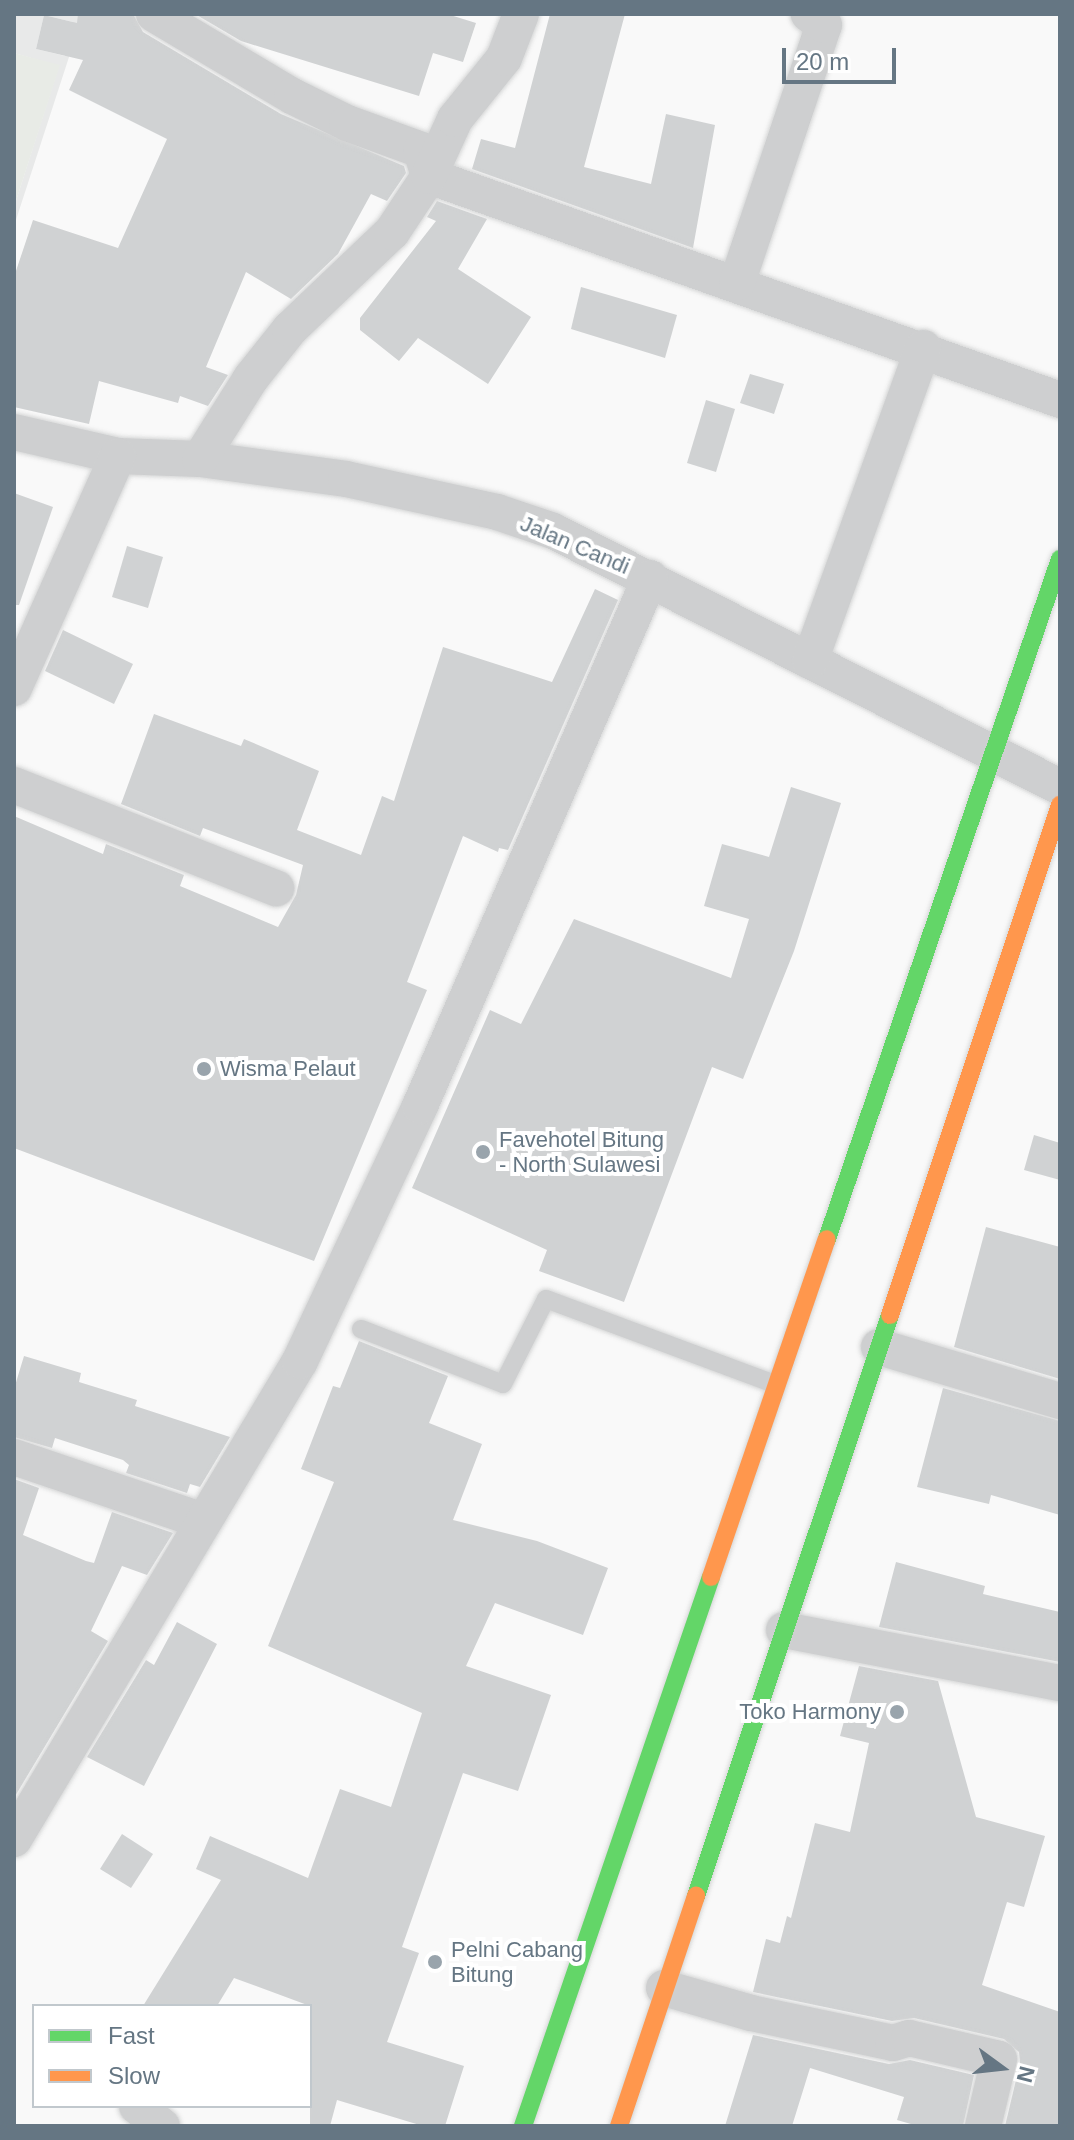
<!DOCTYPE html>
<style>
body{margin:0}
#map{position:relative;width:1074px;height:2140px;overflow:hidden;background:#f9f9f9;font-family:Arial,sans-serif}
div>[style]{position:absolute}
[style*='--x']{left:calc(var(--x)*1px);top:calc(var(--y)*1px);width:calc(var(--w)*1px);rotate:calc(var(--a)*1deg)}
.built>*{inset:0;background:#e8e9e9}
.green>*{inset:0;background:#e8ebe6}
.building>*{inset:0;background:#d0d2d3}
.roads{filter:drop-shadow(0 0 2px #d5d6d6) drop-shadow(0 0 2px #d5d6d6)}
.lane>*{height:18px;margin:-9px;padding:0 9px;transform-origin:9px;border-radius:9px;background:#cecfd0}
.street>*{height:36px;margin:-18px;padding:0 18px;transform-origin:18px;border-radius:18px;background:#cecfd0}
.fast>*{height:18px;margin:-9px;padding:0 9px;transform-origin:9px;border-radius:9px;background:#63d668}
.slow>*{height:18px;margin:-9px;padding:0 9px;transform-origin:9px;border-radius:9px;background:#ff974d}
.dots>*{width:22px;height:22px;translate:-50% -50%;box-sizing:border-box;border:4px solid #fff;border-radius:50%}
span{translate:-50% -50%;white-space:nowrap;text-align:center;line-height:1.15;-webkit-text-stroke:8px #fff;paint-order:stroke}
.street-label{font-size:22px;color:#657683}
.poi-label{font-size:22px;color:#657683}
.left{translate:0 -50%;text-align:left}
.right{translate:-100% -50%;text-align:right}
.frame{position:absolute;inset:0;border:16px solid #657683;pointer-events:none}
.legend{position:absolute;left:32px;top:2004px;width:280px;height:104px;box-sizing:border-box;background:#fff;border:2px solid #c1c8cd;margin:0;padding:10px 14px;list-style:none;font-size:24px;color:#657683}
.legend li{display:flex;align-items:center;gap:16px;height:40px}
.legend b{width:40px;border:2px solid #c1c8cd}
.north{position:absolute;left:962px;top:2028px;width:80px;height:80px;-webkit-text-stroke:6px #fff;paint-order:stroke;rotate:105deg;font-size:22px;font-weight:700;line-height:32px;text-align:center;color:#657683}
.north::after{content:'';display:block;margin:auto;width:28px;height:36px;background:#657683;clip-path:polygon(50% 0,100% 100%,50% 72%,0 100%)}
.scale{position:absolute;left:782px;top:48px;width:114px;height:36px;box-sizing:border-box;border:4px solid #657683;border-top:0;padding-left:10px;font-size:24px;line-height:28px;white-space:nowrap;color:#657683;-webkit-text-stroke:6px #fff;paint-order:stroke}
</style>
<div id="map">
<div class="built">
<i style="clip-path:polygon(evenodd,14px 14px,83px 14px,14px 226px,14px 207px,59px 66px,14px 53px,14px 14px,44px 15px,73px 22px,65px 56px,36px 49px,44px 15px)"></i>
</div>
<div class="green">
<i style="clip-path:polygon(14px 53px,60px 65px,14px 207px)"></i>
</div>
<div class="building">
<i style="clip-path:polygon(78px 14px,133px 14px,143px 32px,281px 114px,404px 166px,406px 173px,387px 201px,371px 194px,338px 254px,291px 299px,246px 272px,206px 367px,228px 375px,208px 406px,180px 396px,178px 403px,99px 381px,89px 424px,14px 407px,14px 277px,33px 220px,118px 248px,167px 139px,69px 90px,83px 60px,36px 49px,44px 15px,77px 23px)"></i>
<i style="clip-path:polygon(195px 14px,447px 14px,476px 23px,463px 62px,433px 53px,419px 96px,241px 41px)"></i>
<i style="clip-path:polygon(550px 14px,625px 14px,584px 167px,651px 184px,666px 114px,715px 125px,693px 248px,472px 169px,481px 139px,515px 148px)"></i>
<i style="clip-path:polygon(437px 201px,487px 219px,458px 269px,531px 317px,488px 384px,418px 338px,399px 361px,360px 330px,360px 318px,436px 221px,427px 217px)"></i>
<i style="clip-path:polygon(581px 287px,677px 315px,665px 358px,571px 329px)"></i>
<i style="clip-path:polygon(750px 374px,784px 384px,774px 414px,740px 403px)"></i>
<i style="clip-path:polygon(706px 400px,735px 409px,716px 472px,687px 463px)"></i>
<i style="clip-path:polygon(14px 493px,53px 507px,19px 605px,14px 605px)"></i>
<i style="clip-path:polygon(127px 546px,163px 557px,148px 608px,112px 597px)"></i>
<i style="clip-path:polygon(595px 589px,618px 600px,508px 850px,499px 848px,498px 852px,463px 836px,407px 982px,427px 990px,314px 1261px,14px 1148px,14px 816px,103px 854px,106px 844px,184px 875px,180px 886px,278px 927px,296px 895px,303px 865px,203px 828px,200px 836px,121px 804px,154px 714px,241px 746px,244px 739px,319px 771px,297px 830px,361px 855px,382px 796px,394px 801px,443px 647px,552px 682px)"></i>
<i style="clip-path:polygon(63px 630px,133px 664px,114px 704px,45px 671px)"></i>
<i style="clip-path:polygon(791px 787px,841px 803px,794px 951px,743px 1079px,712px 1067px,624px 1302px,539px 1271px,547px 1250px,412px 1188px,490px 1010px,521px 1024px,574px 919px,731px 978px,749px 919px,704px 906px,722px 844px,769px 857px)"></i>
<i style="clip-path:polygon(1034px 1135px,1060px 1143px,1060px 1180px,1024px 1170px)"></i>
<i style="clip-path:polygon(986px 1227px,1060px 1247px,1060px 1379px,954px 1347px)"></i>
<i style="clip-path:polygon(359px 1341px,448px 1376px,429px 1423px,482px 1444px,453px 1520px,537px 1541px,608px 1568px,583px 1635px,495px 1603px,466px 1666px,551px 1695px,518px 1791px,463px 1773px,402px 1947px,419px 1953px,387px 2042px,464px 2066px,445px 2126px,423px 2126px,337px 2100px,330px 2126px,310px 2126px,310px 2006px,234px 1978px,217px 2006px,143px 2006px,221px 1880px,196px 1869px,210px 1836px,308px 1878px,340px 1789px,391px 1807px,422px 1713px,268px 1646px,334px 1482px,301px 1469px,333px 1386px,340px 1388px)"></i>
<i style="clip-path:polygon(24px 1356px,81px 1373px,79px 1382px,137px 1400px,135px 1406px,230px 1437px,200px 1487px,190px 1484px,187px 1493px,126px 1473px,129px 1465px,123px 1460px,55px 1438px,52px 1448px,14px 1437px,14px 1389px)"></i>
<i style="clip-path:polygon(943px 1388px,1060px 1421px,1060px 1515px,991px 1495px,989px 1504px,917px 1487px)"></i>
<i style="clip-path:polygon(14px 1479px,39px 1488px,23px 1535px,86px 1561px,94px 1563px,112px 1512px,173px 1533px,147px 1575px,122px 1566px,91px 1631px,108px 1641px,14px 1798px)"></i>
<i style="clip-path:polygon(896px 1562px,985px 1586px,983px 1594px,1060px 1612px,1060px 1662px,879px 1627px)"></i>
<i style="clip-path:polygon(177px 1622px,217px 1644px,144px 1786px,87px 1757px,146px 1660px,154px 1665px)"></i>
<i style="clip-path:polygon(859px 1666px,938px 1681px,976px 1817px,1045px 1836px,1024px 1907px,1007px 1902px,982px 1985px,1060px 2012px,1060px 2126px,1005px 2126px,1020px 2063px,1019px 2052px,1004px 2039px,914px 2018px,892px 2021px,753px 1992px,766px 1939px,780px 1943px,787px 1916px,791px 1918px,815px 1823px,850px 1832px,869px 1743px,840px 1736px)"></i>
<i style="clip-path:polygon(122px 1834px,153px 1854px,131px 1888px,100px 1869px)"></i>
<i style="clip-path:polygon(753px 2035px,889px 2064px,910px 2060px,974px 2075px,963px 2126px,918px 2126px,897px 2120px,904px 2097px,810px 2068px,792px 2126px,725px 2126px)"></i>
</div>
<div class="roads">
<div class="lane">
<i style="--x:361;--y:1329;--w:152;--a:21.2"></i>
<i style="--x:503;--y:1384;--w:95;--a:-63.2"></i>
<i style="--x:546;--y:1299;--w:246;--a:20.4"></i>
</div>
<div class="street">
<i style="--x:154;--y:14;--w:161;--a:30.7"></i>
<i style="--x:292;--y:96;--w:61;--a:26.1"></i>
<i style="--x:347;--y:123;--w:79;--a:20"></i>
<i style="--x:421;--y:150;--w:27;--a:73"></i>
<i style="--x:429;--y:176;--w:670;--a:19.54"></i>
<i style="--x:737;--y:283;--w:272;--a:-71.4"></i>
<i style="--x:824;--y:25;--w:19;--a:-144"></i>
<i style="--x:14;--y:432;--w:107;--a:13"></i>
<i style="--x:118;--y:456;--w:82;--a:2.1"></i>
<i style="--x:200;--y:459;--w:147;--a:7.8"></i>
<i style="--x:346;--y:479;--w:155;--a:12.3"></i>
<i style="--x:497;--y:512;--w:59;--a:18.7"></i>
<i style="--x:553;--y:531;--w:568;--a:26.79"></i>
<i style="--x:200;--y:459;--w:96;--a:-57.8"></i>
<i style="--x:251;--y:378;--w:63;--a:-51.5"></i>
<i style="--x:290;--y:329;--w:141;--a:-43.6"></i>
<i style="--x:392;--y:232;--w:67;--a:-56.5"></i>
<i style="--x:429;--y:176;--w:63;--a:-65.5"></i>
<i style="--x:455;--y:119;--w:78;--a:-51.2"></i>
<i style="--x:504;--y:58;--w:47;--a:-68.9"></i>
<i style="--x:810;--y:661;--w:333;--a:-70.1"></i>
<i style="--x:14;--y:688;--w:254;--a:-65.9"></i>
<i style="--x:14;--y:785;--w:282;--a:21.5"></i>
<i style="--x:879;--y:1347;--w:189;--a:16.6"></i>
<i style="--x:14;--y:1457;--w:200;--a:18.7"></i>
<i style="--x:784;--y:1630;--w:281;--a:10.9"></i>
<i style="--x:14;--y:1839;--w:557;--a:-59.11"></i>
<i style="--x:300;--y:1361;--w:282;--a:-64.8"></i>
<i style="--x:420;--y:1106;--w:576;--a:-66.46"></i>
<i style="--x:664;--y:1988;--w:91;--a:16"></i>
<i style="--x:751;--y:2013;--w:145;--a:11.9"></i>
<i style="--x:893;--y:2043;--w:17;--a:-17"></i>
<i style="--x:909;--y:2038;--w:92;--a:13.1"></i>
<i style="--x:999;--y:2059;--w:69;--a:103.4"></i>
<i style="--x:137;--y:2106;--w:32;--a:39"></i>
</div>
<div class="fast">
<i style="--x:827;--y:1239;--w:719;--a:-71.09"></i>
<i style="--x:696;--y:1896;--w:613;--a:-71.54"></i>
<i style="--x:523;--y:2126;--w:580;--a:-71.1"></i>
</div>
<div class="slow">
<i style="--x:890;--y:1315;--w:538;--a:-71.57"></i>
<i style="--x:711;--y:1577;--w:357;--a:-71.1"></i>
<i style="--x:619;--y:2126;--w:243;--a:-71.5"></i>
</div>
</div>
<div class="dots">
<i style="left:204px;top:1069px;background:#99a4ac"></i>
<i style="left:483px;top:1152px;background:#99a4ac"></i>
<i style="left:897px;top:1712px;background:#99a4ac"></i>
<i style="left:435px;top:1962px;background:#99a4ac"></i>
</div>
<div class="street-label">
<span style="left:575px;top:545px;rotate:23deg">Jalan Candi</span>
</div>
<div class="poi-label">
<span class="left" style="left:220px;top:1069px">Wisma Pelaut</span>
<span class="left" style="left:499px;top:1152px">Favehotel Bitung<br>- North Sulawesi</span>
<span class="right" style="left:881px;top:1712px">Toko Harmony</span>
<span class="left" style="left:451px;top:1962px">Pelni Cabang<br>Bitung</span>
</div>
<div class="frame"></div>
<ul class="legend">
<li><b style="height:10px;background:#63d668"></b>Fast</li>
<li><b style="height:10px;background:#ff974d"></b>Slow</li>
</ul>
<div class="north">N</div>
<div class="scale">20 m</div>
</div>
